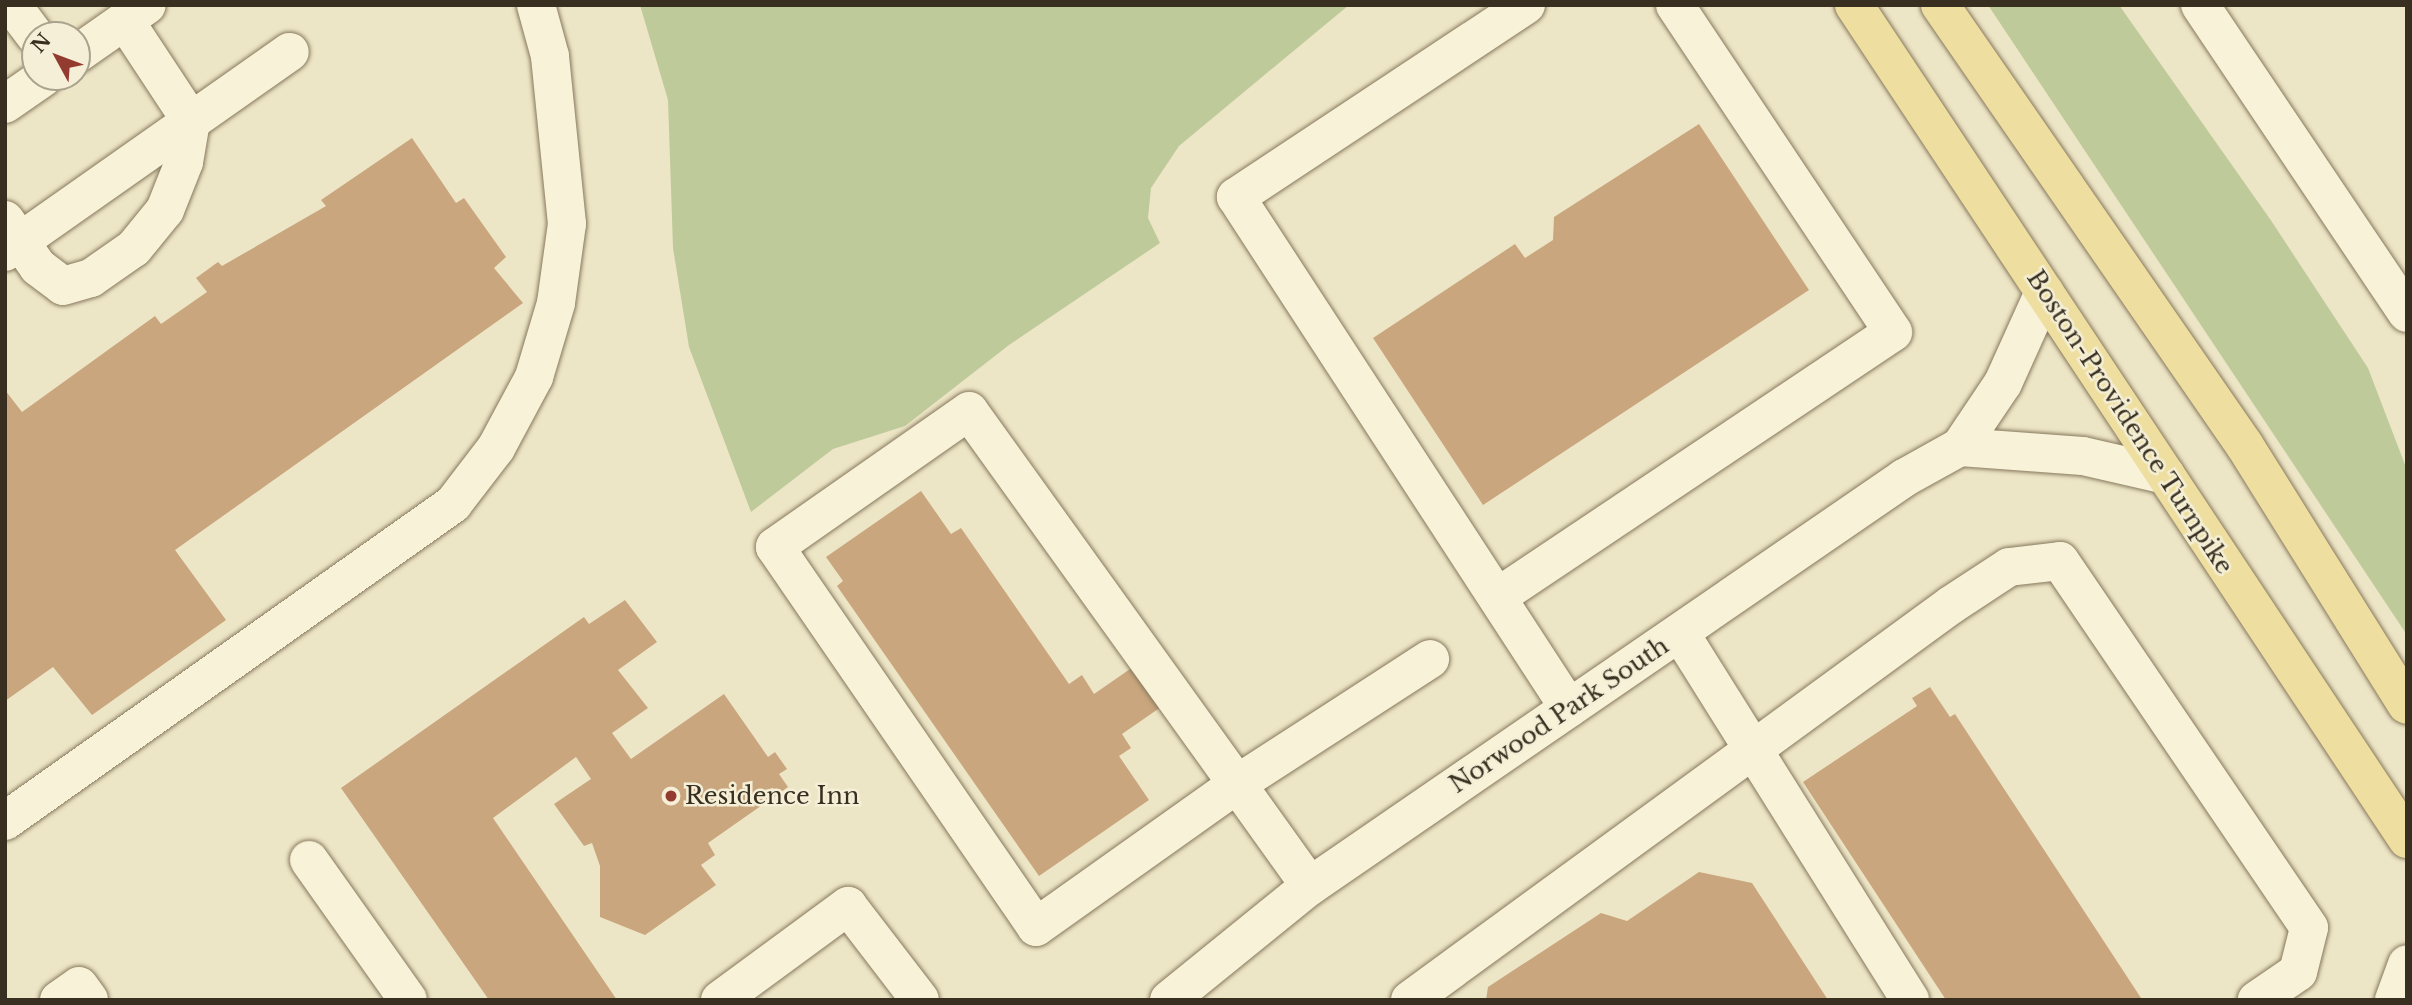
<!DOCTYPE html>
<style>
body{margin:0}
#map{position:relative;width:2412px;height:1005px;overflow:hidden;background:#ede6c6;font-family:"Libre Baskerville",serif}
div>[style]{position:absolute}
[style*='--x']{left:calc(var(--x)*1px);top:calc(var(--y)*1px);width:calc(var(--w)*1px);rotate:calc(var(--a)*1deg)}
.green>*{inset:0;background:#bfca9a}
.building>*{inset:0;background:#c9a67e}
.roads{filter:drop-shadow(0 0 2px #87785d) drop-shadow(0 0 2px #87785d)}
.minor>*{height:38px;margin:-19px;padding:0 19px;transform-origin:19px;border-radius:19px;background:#f8f2d9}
.major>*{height:38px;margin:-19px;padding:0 19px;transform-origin:19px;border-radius:19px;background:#eedfa0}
.dots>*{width:19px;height:19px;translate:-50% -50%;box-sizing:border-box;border:4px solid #f4efd6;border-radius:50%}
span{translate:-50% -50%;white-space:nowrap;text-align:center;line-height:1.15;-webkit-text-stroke:5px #f4efd6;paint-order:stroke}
.street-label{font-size:24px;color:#382f20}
.poi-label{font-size:24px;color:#382f20}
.left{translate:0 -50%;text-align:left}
.frame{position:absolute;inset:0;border:7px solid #382f20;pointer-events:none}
.north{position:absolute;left:21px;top:21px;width:70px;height:70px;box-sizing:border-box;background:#f4efd6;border:2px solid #a9a28d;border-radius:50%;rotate:311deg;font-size:19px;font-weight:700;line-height:28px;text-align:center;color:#382f20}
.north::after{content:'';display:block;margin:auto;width:24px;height:32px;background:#943b2f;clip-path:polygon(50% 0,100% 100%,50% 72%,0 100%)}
</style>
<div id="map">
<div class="green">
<i style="clip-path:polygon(640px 5px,1349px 5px,1179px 146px,1151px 188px,1148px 218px,1160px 243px,1009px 345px,905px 426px,833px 449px,751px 512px,689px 347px,673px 248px,668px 100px)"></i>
<i style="clip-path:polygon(1988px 5px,2119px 5px,2270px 219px,2368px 368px,2407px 470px,2407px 635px)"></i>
</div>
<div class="building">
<i style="clip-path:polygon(1699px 124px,1809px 290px,1483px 505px,1373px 338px,1515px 244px,1525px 258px,1553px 240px,1554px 217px)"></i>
<i style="clip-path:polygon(412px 138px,456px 203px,464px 198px,506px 257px,494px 268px,523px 303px,175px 550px,226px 620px,92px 715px,53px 667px,5px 701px,5px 390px,22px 412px,155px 316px,161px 324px,207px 292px,196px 278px,218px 262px,222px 266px,326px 206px,321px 200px)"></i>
<i style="clip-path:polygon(921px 491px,951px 534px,961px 528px,1069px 684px,1082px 675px,1094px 694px,1133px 667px,1161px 707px,1122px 734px,1131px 748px,1119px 756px,1149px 800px,1039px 876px,837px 586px,843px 581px,826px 557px)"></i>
<i style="clip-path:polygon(625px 600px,657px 642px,618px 670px,648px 708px,612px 733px,631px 759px,724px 694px,768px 757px,775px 752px,787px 769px,779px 774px,788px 787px,708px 843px,715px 855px,701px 865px,716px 885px,645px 935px,600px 917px,600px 866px,592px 843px,584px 846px,554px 804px,591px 779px,576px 757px,493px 818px,617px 1000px,489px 1000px,341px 788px,584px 617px,589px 624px)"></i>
<i style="clip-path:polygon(1930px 687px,1950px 717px,1955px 714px,2141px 998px,1946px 1000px,1803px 782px,1917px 706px,1912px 698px)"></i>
<i style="clip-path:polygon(1699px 872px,1752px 883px,1828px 1000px,1486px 1000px,1488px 987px,1601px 913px,1627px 921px)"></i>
</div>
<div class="roads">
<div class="minor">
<i style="--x:12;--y:5;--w:38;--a:53"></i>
<i style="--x:1526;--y:5;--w:348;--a:146.5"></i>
<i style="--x:1236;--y:197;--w:610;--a:56.91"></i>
<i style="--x:2200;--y:5;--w:371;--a:56.1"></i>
<i style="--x:77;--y:54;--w:85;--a:-35"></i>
<i style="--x:5;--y:104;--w:47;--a:-34.7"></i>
<i style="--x:5;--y:220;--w:57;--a:54.9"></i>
<i style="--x:38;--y:267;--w:31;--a:37"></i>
<i style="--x:63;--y:286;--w:29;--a:-16"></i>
<i style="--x:91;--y:278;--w:52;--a:-34.9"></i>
<i style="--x:134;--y:248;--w:49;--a:-50.8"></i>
<i style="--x:165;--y:210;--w:52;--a:-68.4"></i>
<i style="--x:184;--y:162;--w:42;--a:-80.3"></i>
<i style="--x:191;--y:121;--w:120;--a:-123.4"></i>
<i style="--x:5;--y:252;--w:348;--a:-35.1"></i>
<i style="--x:1960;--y:447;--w:123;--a:4.2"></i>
<i style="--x:2083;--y:456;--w:85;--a:12.9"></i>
<i style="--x:1499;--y:596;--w:474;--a:-33.8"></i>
<i style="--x:1893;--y:332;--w:393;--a:-123.7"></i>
<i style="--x:1680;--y:633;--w:433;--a:57.9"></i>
<i style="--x:5;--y:821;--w:549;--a:-35.28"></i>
<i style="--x:453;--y:504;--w:71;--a:-52.5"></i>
<i style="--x:496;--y:448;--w:81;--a:-61.8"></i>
<i style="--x:534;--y:377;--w:77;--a:-73.4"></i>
<i style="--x:556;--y:303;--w:80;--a:-82.1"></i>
<i style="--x:567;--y:224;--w:169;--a:-95.8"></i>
<i style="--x:550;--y:56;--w:53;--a:-105.4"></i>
<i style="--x:309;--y:860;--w:171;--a:54.7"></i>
<i style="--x:1310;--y:886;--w:125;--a:-125.6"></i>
<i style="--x:1237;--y:784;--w:459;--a:-125.7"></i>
<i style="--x:969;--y:411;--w:237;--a:145"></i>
<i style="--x:775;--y:547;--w:461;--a:55.5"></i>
<i style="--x:1036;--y:927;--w:247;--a:-35.4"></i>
<i style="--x:1237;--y:784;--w:230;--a:-32.9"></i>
<i style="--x:59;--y:1000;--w:24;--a:-35"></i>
<i style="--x:79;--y:986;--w:17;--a:54"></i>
<i style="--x:720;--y:1000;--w:159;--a:-36.3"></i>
<i style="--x:848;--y:906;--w:118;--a:52.5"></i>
<i style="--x:1169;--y:1000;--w:181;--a:-39"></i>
<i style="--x:1310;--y:886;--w:721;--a:-34.48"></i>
<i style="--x:1904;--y:478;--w:64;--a:-29"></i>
<i style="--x:1960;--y:447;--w:77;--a:-56.1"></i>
<i style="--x:2003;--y:383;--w:100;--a:-65.7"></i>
<i style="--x:1410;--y:1000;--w:670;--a:-36.13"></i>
<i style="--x:1951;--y:605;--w:69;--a:-33.2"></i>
<i style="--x:2009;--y:567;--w:51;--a:-6.7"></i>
<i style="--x:2060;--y:561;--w:443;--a:55.8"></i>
<i style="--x:2309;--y:928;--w:45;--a:104"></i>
<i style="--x:2298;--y:972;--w:50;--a:145.7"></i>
<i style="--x:2394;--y:1000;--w:38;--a:-70"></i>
</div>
<div class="major">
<i style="--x:1854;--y:5;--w:1001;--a:56.45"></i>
<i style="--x:1940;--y:5;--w:536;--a:55.33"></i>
<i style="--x:2245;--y:446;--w:305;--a:58"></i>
</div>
</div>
<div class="dots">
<i style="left:671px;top:796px;background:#943b2f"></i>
</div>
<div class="street-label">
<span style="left:2130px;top:422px;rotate:57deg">Boston-Providence Turnpike</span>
<span style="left:1559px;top:715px;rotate:-34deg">Norwood Park South</span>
</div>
<div class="poi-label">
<span class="left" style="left:685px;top:796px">Residence Inn</span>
</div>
<div class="frame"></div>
<div class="north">N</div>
</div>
